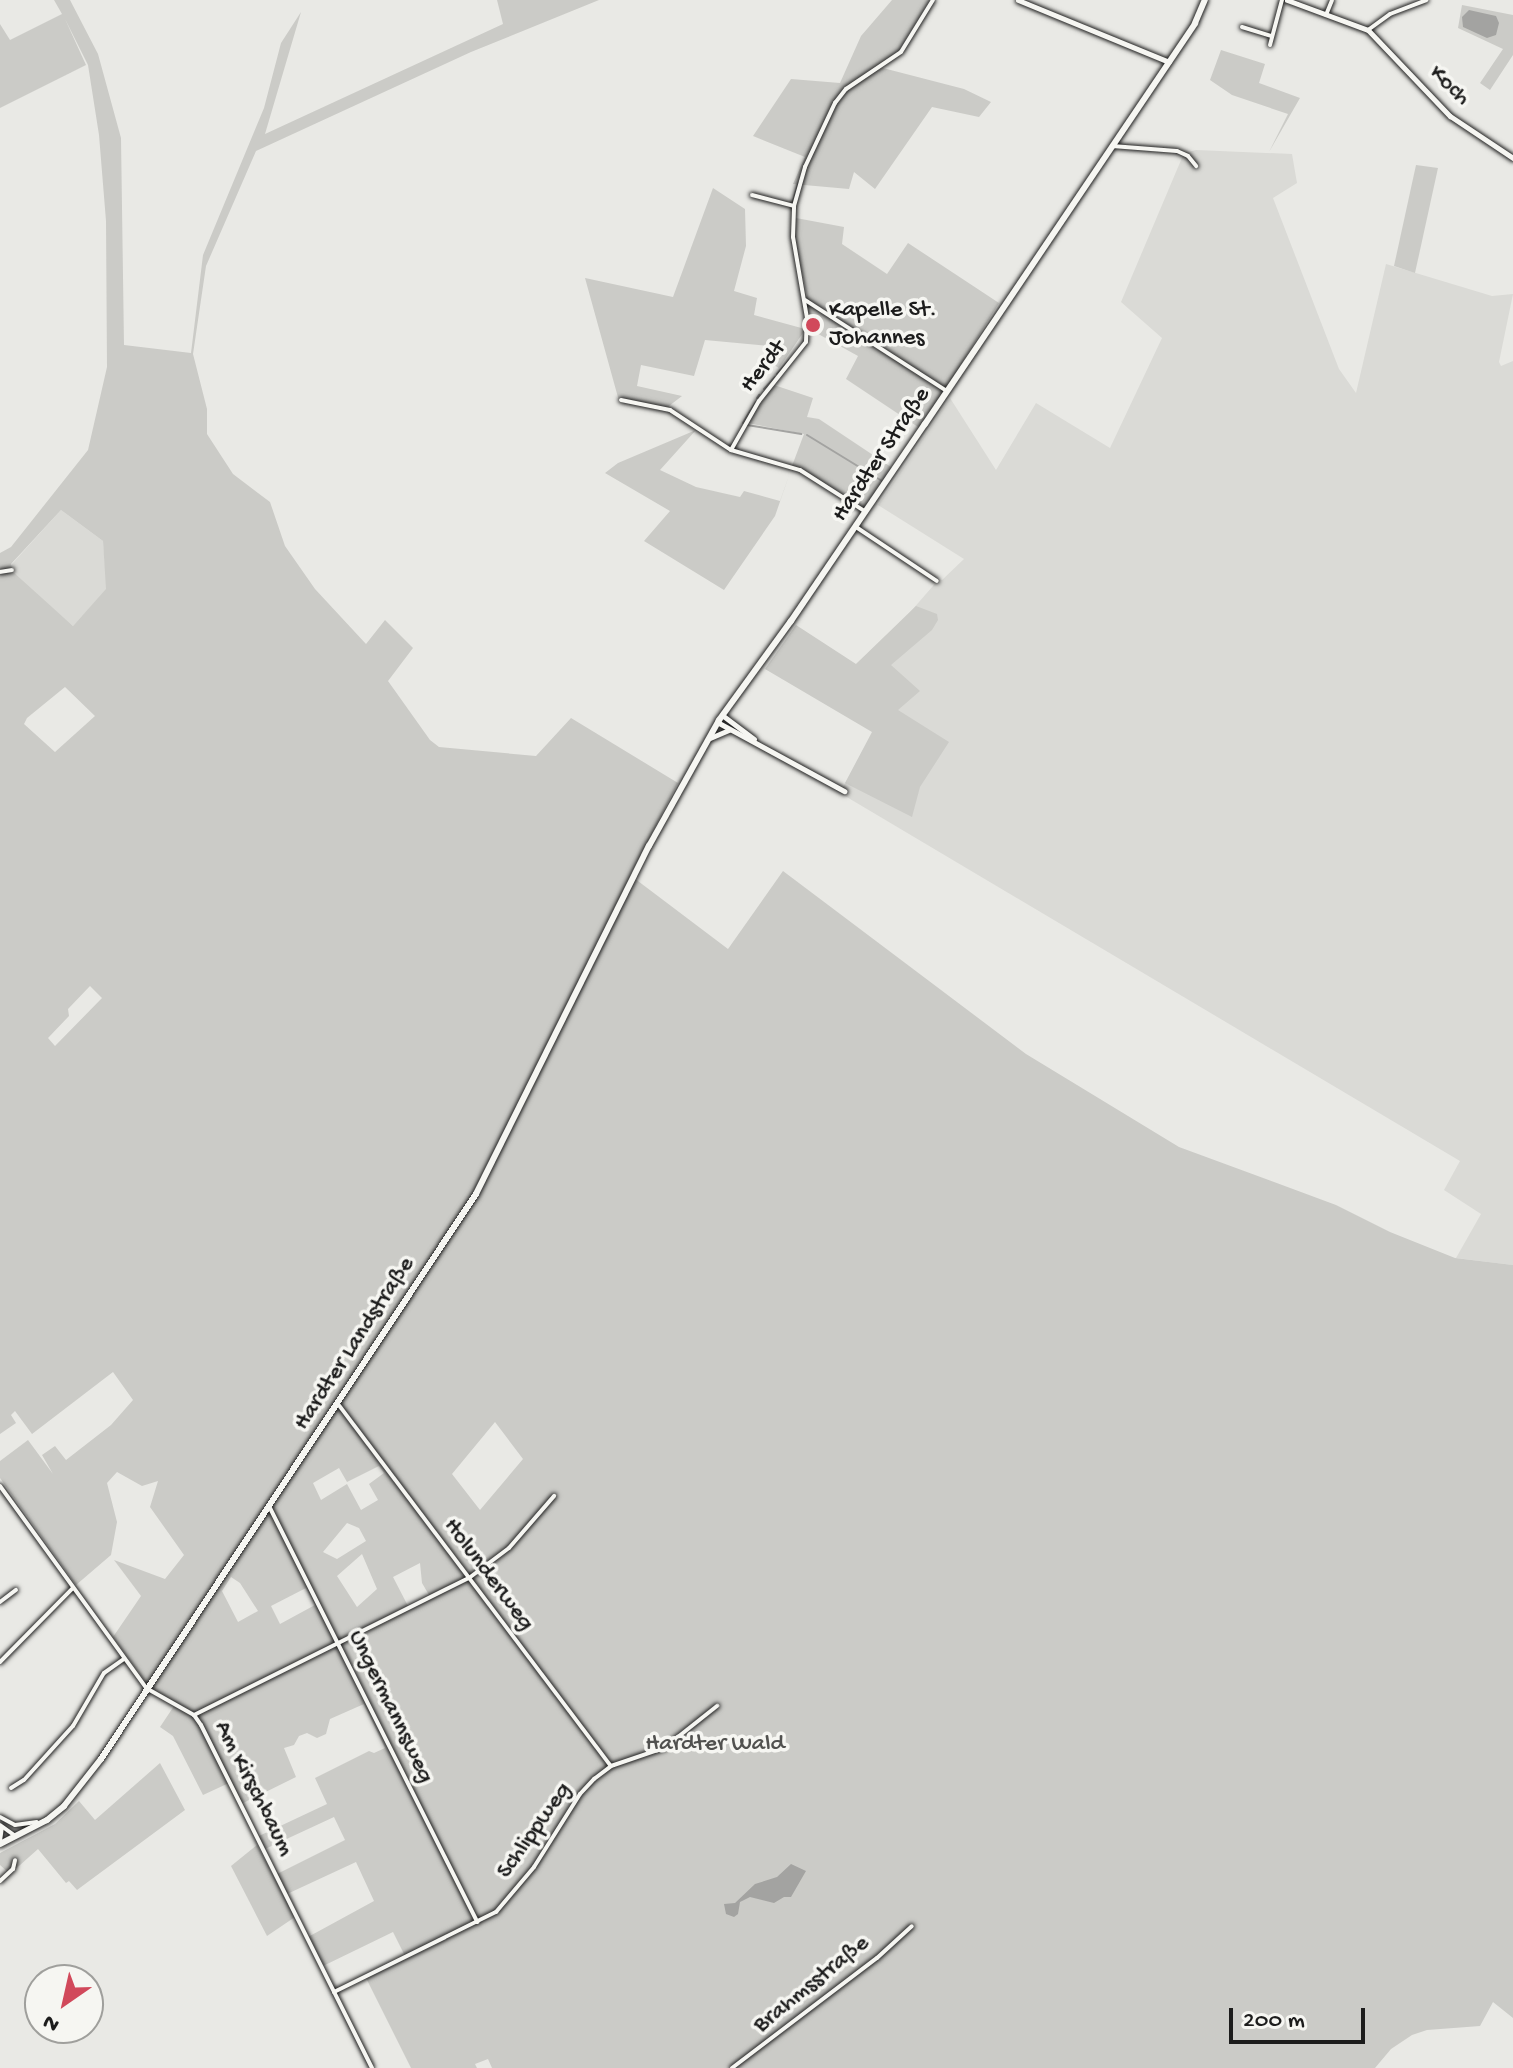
<!DOCTYPE html>
<meta charset="utf-8">
<style>
body{margin:0}
#map{position:relative;width:1513px;height:2068px;overflow:hidden;background:#e9e9e5;font-family:"Gochi Hand",sans-serif}
div>[style]{position:absolute}
[style*='--x']{left:calc(var(--x)*1px);top:calc(var(--y)*1px);width:calc(var(--w)*1px);rotate:calc(var(--a)*1deg)}
.built>*{inset:0;background:#dadad6}
.green>*{inset:0;background:#cbcbc7}
.water>*{inset:0;background:#a3a3a1}
.stream>*{height:2px;margin:-1px;padding:0 1px;transform-origin:1px;border-radius:1px;background:#a3a3a1}
.roads{filter:drop-shadow(0 0 2px #1c1c1c) drop-shadow(0 0 2px #1c1c1c)}
.minor>*{height:4px;margin:-2px;padding:0 2px;transform-origin:2px;border-radius:2px;background:#f6f6f2}
.tertiary>*{height:5px;margin:-2.5px;padding:0 2.5px;transform-origin:2.5px;border-radius:2.5px;background:#f6f6f2}
.secondary>*{height:6px;margin:-3px;padding:0 3px;transform-origin:3px;border-radius:3px;background:#f6f6f2}
.dots>*{width:22px;height:22px;translate:-50% -50%;box-sizing:border-box;border:4px solid #f6f6f2;border-radius:50%}
span{translate:-50% -50%;white-space:nowrap;text-align:center;line-height:1.15;-webkit-text-stroke:7px #f6f6f2;paint-order:stroke}
.street-label{font-size:24px;color:#1c1c1c}
.poi-label{font-size:24px;color:#1c1c1c}
.left{translate:0 -50%;text-align:left}
.park-label{font-size:24px;color:#51514f}
.north{position:absolute;left:24px;top:1964px;width:80px;height:80px;box-sizing:border-box;background:#f6f6f2;border:2px solid #9f9f9c;border-radius:50%;rotate:214deg;font-size:22px;font-weight:700;line-height:32px;text-align:center;color:#1c1c1c}
.north::after{content:'';display:block;margin:auto;width:28px;height:36px;background:#d1495b;clip-path:polygon(50% 0,100% 100%,50% 72%,0 100%)}
.scale{position:absolute;left:1229px;top:2008px;width:136px;height:36px;box-sizing:border-box;border:4px solid #1c1c1c;border-top:0;padding-left:10px;font-size:24px;line-height:28px;white-space:nowrap;color:#1c1c1c;-webkit-text-stroke:6px #f6f6f2;paint-order:stroke}
</style>
<div id="map">
<div class="built">
<i style="clip-path:polygon(1196px 150px,1292px 154px,1297px 183px,1273px 198px,1339px 369px,1356px 393px,1386px 264px,1492px 296px,1513px 294px,1499px 362px,1501px 366px,1513px 361px,1513px 1265px,1456px 1258px,1481px 1214px,1444px 1190px,1460px 1161px,840px 793px,889px 702px,856px 664px,899px 625px,939px 579px,942px 580px,964px 559px,878px 505px,950px 398px,996px 470px,1036px 403px,1110px 448px,1162px 338px,1121px 302px,1184px 153px)"></i>
<i style="clip-path:polygon(61px 510px,103px 541px,107px 589px,73px 626px,12px 573px,11px 565px)"></i>
</div>
<div class="green">
<i style="clip-path:polygon(evenodd,54px 0,70px 0,98px 54px,121px 138px,124px 345px,191px 353px,203px 255px,264px 108px,281px 43px,301px 12px,265px 134px,503px 24px,497px 0,599px 0,471px 52px,256px 151px,206px 266px,193px 354px,207px 409px,207px 434px,233px 474px,270px 502px,285px 546px,315px 589px,366px 644px,385px 620px,413px 648px,388px 681px,430px 740px,439px 747px,536px 756px,571px 718px,678px 783px,630px 875px,728px 949px,783px 871px,1026px 1054px,1179px 1147px,1336px 1205px,1390px 1232px,1455px 1258px,1513px 1265px,1513px 2018px,1493px 2002px,1480px 2026px,1427px 2030px,1412px 2035px,1391px 2049px,1375px 2068px,492px 2068px,488px 2059px,475px 2064px,477px 2068px,411px 2068px,366px 1978px,406px 1958px,393px 1932px,323px 1966px,308px 1937px,374px 1901px,356px 1862px,287px 1894px,277px 1874px,345px 1840px,334px 1817px,265px 1849px,259px 1836px,327px 1804px,315px 1778px,369px 1751px,374px 1753px,385px 1748px,364px 1704px,330px 1719px,326px 1734px,317px 1738px,307px 1733px,299px 1736px,294px 1745px,284px 1748px,296px 1777px,239px 1805px,229px 1783px,203px 1795px,173px 1736px,160px 1727px,174px 1706px,148px 1685px,113px 1637px,141px 1596px,114px 1560px,165px 1579px,184px 1555px,150px 1507px,158px 1481px,142px 1486px,117px 1472px,107px 1483px,117px 1522px,111px 1555px,76px 1585px,0 1478px,0 1461px,28px 1440px,53px 1474px,42px 1455px,55px 1446px,66px 1460px,111px 1425px,133px 1400px,113px 1372px,32px 1434px,15px 1411px,11px 1415px,16px 1423px,0 1434px,0 572px,12px 571px,73px 626px,106px 589px,103px 541px,61px 510px,11px 564px,12px 569px,0 570px,0 553px,11px 547px,88px 450px,107px 367px,106px 221px,99px 135px,88px 65px,65px 19px,86px 65px,0 108px,0 24px,10px 40px,62px 14px,54px 0,65px 687px,95px 716px,55px 752px,24px 724px,27px 718px,65px 687px,54px 0,90px 986px,102px 998px,55px 1046px,48px 1038px,69px 1016px,68px 1009px,90px 986px,54px 0,495px 1422px,523px 1459px,480px 1510px,452px 1474px,495px 1422px,54px 0,379px 1466px,384px 1473px,369px 1484px,378px 1500px,361px 1510px,347px 1484px,321px 1500px,313px 1483px,339px 1468px,347px 1482px,379px 1466px,54px 0,347px 1523px,359px 1528px,366px 1541px,337px 1559px,323px 1552px,347px 1523px,54px 0,362px 1554px,377px 1589px,357px 1607px,337px 1576px,362px 1554px,54px 0,420px 1563px,422px 1583px,429px 1595px,408px 1606px,393px 1577px,420px 1563px,54px 0,231px 1577px,240px 1583px,258px 1611px,238px 1622px,222px 1591px,231px 1577px,54px 0,306px 1588px,315px 1605px,280px 1624px,271px 1606px,306px 1588px)"></i>
<i style="clip-path:polygon(892px 0,930px 0,895px 57px,879px 67px,964px 89px,991px 102px,979px 117px,932px 107px,875px 189px,854px 172px,849px 189px,793px 184px,805px 157px,753px 136px,791px 79px,840px 83px,861px 36px)"></i>
<i style="clip-path:polygon(1462px 5px,1513px 15px,1513px 55px,1490px 90px,1480px 83px,1503px 49px,1458px 28px)"></i>
<i style="clip-path:polygon(1221px 50px,1265px 64px,1259px 83px,1300px 98px,1269px 152px,1288px 114px,1232px 95px,1210px 80px)"></i>
<i style="clip-path:polygon(1416px 165px,1438px 168px,1415px 273px,1394px 266px)"></i>
<i style="clip-path:polygon(713px 188px,745px 209px,746px 246px,734px 291px,757px 298px,754px 315px,805px 329px,807px 295px,794px 237px,796px 218px,844px 227px,842px 244px,887px 274px,908px 243px,999px 303px,921px 429px,846px 379px,858px 356px,811px 330px,805px 330px,779px 368px,770px 363px,769px 346px,705px 340px,694px 376px,641px 365px,637px 386px,682px 396px,669px 406px,670px 412px,619px 401px,585px 278px,673px 297px)"></i>
<i style="clip-path:polygon(774px 385px,813px 398px,807px 417px,819px 419px,894px 469px,866px 512px,792px 466px,804px 434px,747px 423px)"></i>
<i style="clip-path:polygon(696px 430px,660px 470px,696px 487px,740px 497px,744px 491px,780px 501px,791px 470px,775px 516px,724px 590px,644px 541px,670px 511px,605px 473px,618px 463px)"></i>
<i style="clip-path:polygon(916px 606px,937px 614px,938px 620px,932px 630px,891px 665px,920px 691px,898px 710px,949px 742px,920px 787px,912px 817px,845px 783px,872px 732px,765px 669px,796px 625px,856px 664px)"></i>
<i style="clip-path:polygon(160px 1763px,185px 1810px,77px 1890px,69px 1881px,66px 1883px,38px 1849px,10px 1874px,0 1865px,0 1853px,55px 1824px,79px 1801px,95px 1820px)"></i>
<i style="clip-path:polygon(257px 1845px,295px 1917px,267px 1936px,231px 1866px)"></i>
</div>
<div class="water">
<i style="clip-path:polygon(1469px 10px,1496px 16px,1499px 23px,1496px 35px,1487px 38px,1463px 27px,1462px 17px)"></i>
<i style="clip-path:polygon(791px 1864px,806px 1871px,791px 1897px,784px 1897px,774px 1903px,750px 1897px,740px 1902px,738px 1914px,734px 1917px,726px 1914px,724px 1904px,735px 1903px,755px 1884px,777px 1877px)"></i>
</div>
<div class="stream">
<i style="--x:793;--y:201;--w:19;--a:-74"></i>
<i style="--x:777;--y:374;--w:18;--a:-49"></i>
<i style="--x:764;--y:389;--w:16;--a:-47"></i>
<i style="--x:757;--y:398;--w:4;--a:-56"></i>
<i style="--x:751;--y:410;--w:9;--a:-58"></i>
<i style="--x:743;--y:423;--w:14;--a:-60"></i>
<i style="--x:747;--y:425;--w:55;--a:9.5"></i>
<i style="--x:807;--y:435;--w:88;--a:31.5"></i>
</div>
<div class="roads">
<div class="minor">
<i style="--x:1326;--y:15;--w:16;--a:-68"></i>
<i style="--x:1242;--y:27;--w:31;--a:17"></i>
<i style="--x:1368;--y:30;--w:27;--a:-36"></i>
<i style="--x:1390;--y:14;--w:39;--a:-21"></i>
<i style="--x:1270;--y:45;--w:47;--a:-75.1"></i>
<i style="--x:1112;--y:146;--w:65;--a:4.4"></i>
<i style="--x:1177;--y:151;--w:12;--a:24"></i>
<i style="--x:1188;--y:156;--w:13;--a:51"></i>
<i style="--x:752;--y:195;--w:43;--a:14.7"></i>
<i style="--x:805;--y:300;--w:169;--a:32.7"></i>
<i style="--x:621;--y:400;--w:50;--a:11.5"></i>
<i style="--x:670;--y:410;--w:73;--a:33.3"></i>
<i style="--x:731;--y:450;--w:72;--a:16.2"></i>
<i style="--x:800;--y:470;--w:78;--a:32.5"></i>
<i style="--x:731;--y:450;--w:56;--a:-60.3"></i>
<i style="--x:759;--y:401;--w:75;--a:-51.5"></i>
<i style="--x:806;--y:342;--w:24;--a:-88"></i>
<i style="--x:807;--y:318;--w:82;--a:-99.8"></i>
<i style="--x:793;--y:237;--w:31;--a:-88"></i>
<i style="--x:794;--y:206;--w:41;--a:-74.2"></i>
<i style="--x:805;--y:167;--w:71;--a:-64.9"></i>
<i style="--x:835;--y:103;--w:18;--a:-52"></i>
<i style="--x:846;--y:89;--w:66;--a:-33.9"></i>
<i style="--x:901;--y:52;--w:61;--a:-58.4"></i>
<i style="--x:856;--y:527;--w:97;--a:33.7"></i>
<i style="--x:0;--y:572;--w:12;--a:-9"></i>
<i style="--x:338;--y:1404;--w:453;--a:53"></i>
<i style="--x:0;--y:1486;--w:249;--a:54.1"></i>
<i style="--x:146;--y:1688;--w:55;--a:29.4"></i>
<i style="--x:194;--y:1715;--w:12;--a:55"></i>
<i style="--x:201;--y:1725;--w:383;--a:63.5"></i>
<i style="--x:270;--y:1508;--w:463;--a:63.4"></i>
<i style="--x:0;--y:1602;--w:20;--a:-37"></i>
<i style="--x:0;--y:1662;--w:104;--a:-45.4"></i>
<i style="--x:194;--y:1715;--w:307;--a:-26.5"></i>
<i style="--x:469;--y:1578;--w:50;--a:-36.9"></i>
<i style="--x:509;--y:1548;--w:69;--a:-49.1"></i>
<i style="--x:11;--y:1788;--w:15;--a:-32"></i>
<i style="--x:24;--y:1780;--w:73;--a:-47.8"></i>
<i style="--x:73;--y:1726;--w:61;--a:-59.7"></i>
<i style="--x:104;--y:1673;--w:24;--a:-35"></i>
<i style="--x:0;--y:1817;--w:17;--a:28"></i>
<i style="--x:15;--y:1825;--w:22;--a:-8"></i>
<i style="--x:0;--y:1825;--w:17;--a:36"></i>
<i style="--x:0;--y:1841;--w:14;--a:-82"></i>
<i style="--x:0;--y:1881;--w:18;--a:-43"></i>
<i style="--x:13;--y:1869;--w:9;--a:-77"></i>
<i style="--x:334;--y:1992;--w:181;--a:-26.3"></i>
<i style="--x:496;--y:1912;--w:59;--a:-49.8"></i>
<i style="--x:534;--y:1867;--w:86;--a:-57.8"></i>
<i style="--x:580;--y:1794;--w:21;--a:-47"></i>
<i style="--x:594;--y:1779;--w:21;--a:-37"></i>
<i style="--x:611;--y:1766;--w:56;--a:-18.8"></i>
<i style="--x:664;--y:1748;--w:68;--a:-38.4"></i>
<i style="--x:732;--y:2068;--w:182;--a:-37.2"></i>
<i style="--x:877;--y:1958;--w:47;--a:-42.4"></i>
</div>
<div class="tertiary">
<i style="--x:1018;--y:0;--w:163;--a:22.3"></i>
<i style="--x:1287;--y:0;--w:86;--a:20.3"></i>
<i style="--x:1368;--y:30;--w:119;--a:46.4"></i>
<i style="--x:1450;--y:116;--w:76;--a:33.7"></i>
<i style="--x:722;--y:715;--w:40;--a:37"></i>
<i style="--x:717;--y:722;--w:145;--a:28.5"></i>
<i style="--x:710;--y:738;--w:21;--a:-23"></i>
</div>
<div class="secondary">
<i style="--x:0;--y:1844;--w:53;--a:-27.1"></i>
<i style="--x:47;--y:1820;--w:22;--a:-39"></i>
<i style="--x:64;--y:1806;--w:60;--a:-51.8"></i>
<i style="--x:101;--y:1759;--w:678;--a:-56.43"></i>
<i style="--x:476;--y:1194;--w:389;--a:-63.6"></i>
<i style="--x:649;--y:846;--w:144;--a:-60.9"></i>
<i style="--x:719;--y:720;--w:122;--a:-54"></i>
<i style="--x:791;--y:621;--w:238;--a:-55.8"></i>
<i style="--x:925;--y:424;--w:483;--a:-56"></i>
<i style="--x:1195;--y:23;--w:25;--a:-67"></i>
</div>
</div>
<div class="dots">
<i style="left:813px;top:325px;background:#d1495b"></i>
</div>
<div class="street-label">
<span style="left:1449px;top:86px;rotate:45deg">Koch</span>
<span style="left:764px;top:367px;rotate:-52deg">Herdt</span>
<span style="left:882px;top:455px;rotate:-56deg">Hardter Straße</span>
<span style="left:355px;top:1344px;rotate:-57deg">Hardter Landstraße</span>
<span style="left:488px;top:1575px;rotate:53deg">Holunderweg</span>
<span style="left:390px;top:1707px;rotate:64deg">Ungermannsweg</span>
<span style="left:253px;top:1789px;rotate:63deg">Am Kirschbaum</span>
<span style="left:535px;top:1831px;rotate:-55deg">Schlippweg</span>
<span style="left:812px;top:1985px;rotate:-39deg">Brahmsstraße</span>
</div>
<div class="poi-label">
<span class="left" style="left:829px;top:325px">Kapelle St.<br>Johannes</span>
</div>
<div class="park-label">
<span style="left:715px;top:1745px">Hardter Wald</span>
</div>
<div class="north">N</div>
<div class="scale">200 m</div>
</div>
